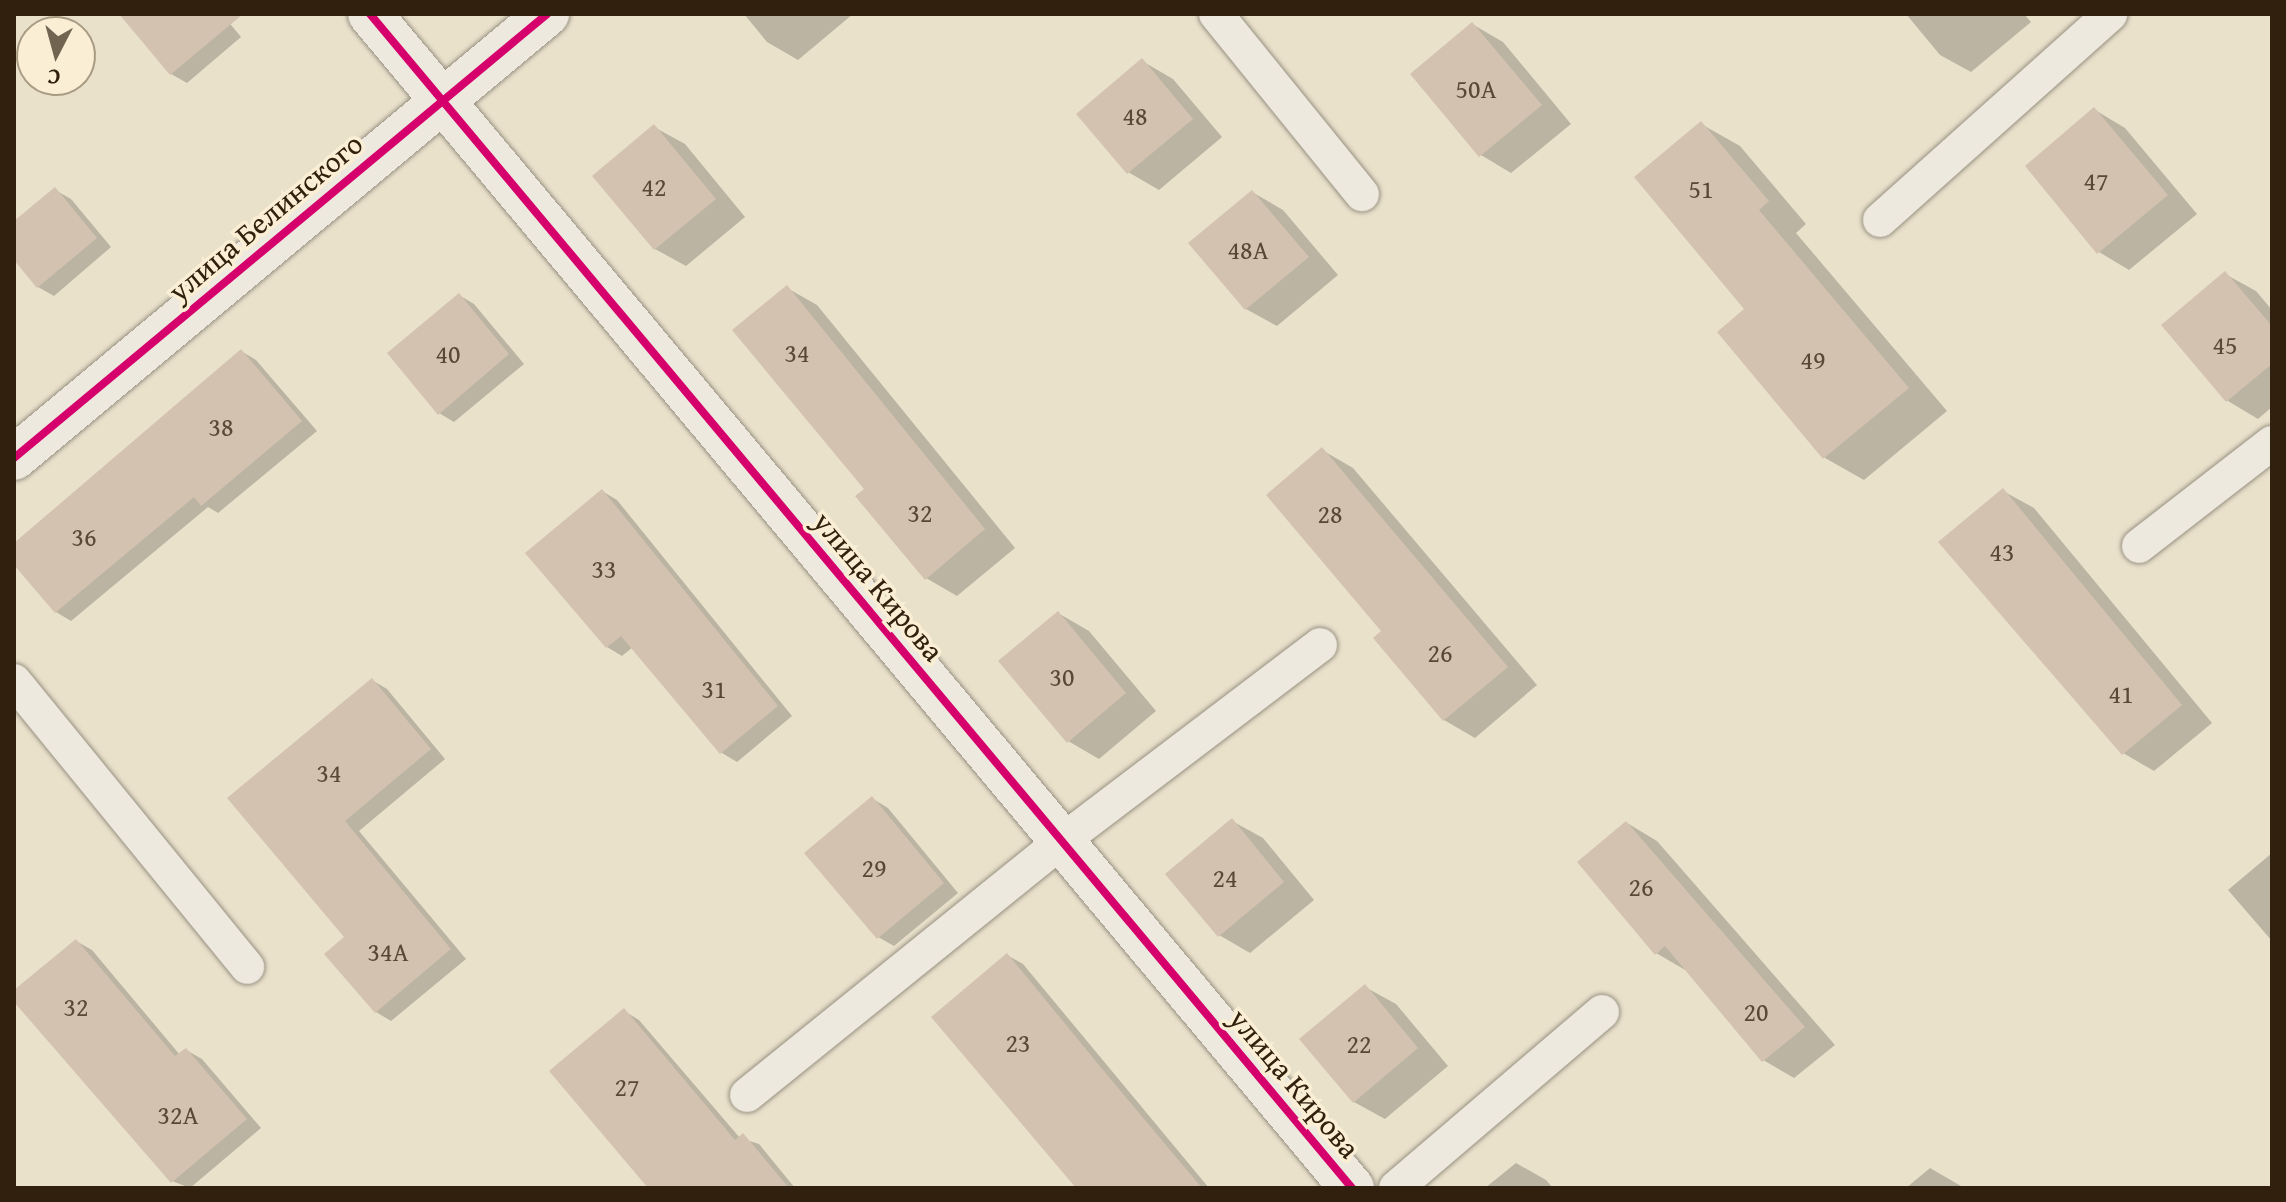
<!DOCTYPE html>
<meta charset="utf-8">
<style>
body{margin:0}
#map{position:relative;width:2286px;height:1202px;overflow:hidden;background:#eae1cb;font-family:"Gentium Book Plus",serif}
div>[style]{position:absolute}
[style*='--x']{left:calc(var(--x)*1px);top:calc(var(--y)*1px);width:calc(var(--w)*1px);rotate:calc(var(--a)*1deg)}
.shadow>*{inset:0;background:#0003}
.building>*{inset:0;background:#d3c2b0}
.roads{filter:drop-shadow(0 0 2px #989182) drop-shadow(0 0 2px #989182)}
.service>*{height:34px;margin:-17px;padding:0 17px;transform-origin:17px;border-radius:17px;background:#ede9de}
.minor>*{height:44px;margin:-22px;padding:0 22px;transform-origin:22px;border-radius:22px;background:#ede9de}
.cycleway>*{height:8px;margin:-4px;padding:0 4px;transform-origin:4px;border-radius:4px;background:#d6006c}
span{translate:-50% -50%;white-space:nowrap;text-align:center;line-height:1.15;-webkit-text-stroke:7px #faefd5;paint-order:stroke}
.number-label{font-size:26px;color:#594836}
.number-label span{-webkit-text-stroke-width:0}
.street-label{font-size:30px;color:#30200d}
.frame{position:absolute;inset:0;border:16px solid #30200d;pointer-events:none}
.north{position:absolute;left:16px;top:16px;width:80px;height:80px;box-sizing:border-box;background:#faefd5;border:2px solid #a99c85;border-radius:50%;rotate:186deg;font-size:22px;font-weight:700;line-height:32px;text-align:center;color:#30200d}
.north::after{content:'';display:block;margin:auto;width:28px;height:36px;background:#716450;clip-path:polygon(50% 0,100% 100%,50% 72%,0 100%)}
</style>
<div id="map">
<div class="shadow">
<i style="clip-path:polygon(126px 14px,222px 14px,241px 37px,187px 83px,171px 74px)"></i>
<i style="clip-path:polygon(744px 14px,853px 14px,798px 60px,767px 42px)"></i>
<i style="clip-path:polygon(1906px 14px,2024px 14px,2031px 22px,1971px 72px,1940px 55px)"></i>
<i style="clip-path:polygon(1472px 24px,1503px 42px,1571px 124px,1511px 173px,1481px 155px)"></i>
<i style="clip-path:polygon(1142px 61px,1173px 79px,1222px 137px,1159px 190px,1128px 172px)"></i>
<i style="clip-path:polygon(2095px 110px,2125px 128px,2197px 214px,2129px 270px,2099px 252px)"></i>
<i style="clip-path:polygon(1701px 124px,1740px 146px,1806px 224px,1796px 233px,1947px 411px,1864px 480px,1825px 458px,1746px 310px)"></i>
<i style="clip-path:polygon(654px 127px,685px 144px,745px 217px,686px 266px,655px 249px)"></i>
<i style="clip-path:polygon(55px 190px,71px 199px,111px 247px,54px 296px,38px 287px,14px 257px,14px 224px)"></i>
<i style="clip-path:polygon(1252px 192px,1283px 210px,1338px 275px,1277px 326px,1246px 309px)"></i>
<i style="clip-path:polygon(2225px 274px,2256px 291px,2272px 310px,2272px 407px,2258px 419px,2228px 401px,2164px 325px)"></i>
<i style="clip-path:polygon(787px 288px,817px 305px,1015px 548px,957px 596px,926px 578px,867px 489px)"></i>
<i style="clip-path:polygon(459px 295px,474px 304px,524px 364px,454px 422px,439px 413px)"></i>
<i style="clip-path:polygon(241px 351px,256px 360px,317px 431px,218px 513px,208px 507px,71px 621px,56px 612px,14px 562px,14px 545px)"></i>
<i style="clip-path:polygon(1322px 450px,1353px 468px,1537px 685px,1475px 738px,1444px 720px,1384px 631px)"></i>
<i style="clip-path:polygon(602px 491px,617px 500px,792px 716px,737px 762px,722px 753px,633px 647px,622px 656px,607px 647px)"></i>
<i style="clip-path:polygon(2003px 491px,2034px 508px,2212px 723px,2154px 771px,2123px 753px)"></i>
<i style="clip-path:polygon(1058px 613px,1089px 631px,1156px 711px,1099px 759px,1068px 741px)"></i>
<i style="clip-path:polygon(372px 680px,387px 689px,445px 759px,359px 831px,466px 959px,391px 1021px,376px 1012px,347px 937px,230px 798px)"></i>
<i style="clip-path:polygon(873px 799px,888px 808px,958px 893px,894px 946px,878px 937px)"></i>
<i style="clip-path:polygon(1232px 821px,1263px 838px,1314px 900px,1250px 953px,1219px 935px)"></i>
<i style="clip-path:polygon(1627px 823px,1657px 841px,1835px 1045px,1794px 1078px,1763px 1060px,1687px 971px,1656px 953px)"></i>
<i style="clip-path:polygon(2272px 853px,2272px 941px,2228px 890px)"></i>
<i style="clip-path:polygon(76px 941px,92px 950px,180px 1055px,186px 1050px,202px 1059px,261px 1128px,190px 1188px,172px 1181px,14px 999px,14px 992px)"></i>
<i style="clip-path:polygon(1007px 955px,1023px 964px,1209px 1188px,1101px 1188px)"></i>
<i style="clip-path:polygon(1365px 987px,1396px 1004px,1448px 1066px,1385px 1119px,1354px 1102px)"></i>
<i style="clip-path:polygon(624px 1011px,639px 1020px,740px 1138px,759px 1144px,795px 1188px,673px 1188px)"></i>
<i style="clip-path:polygon(1516px 1163px,1546px 1180px,1553px 1188px,1485px 1188px)"></i>
<i style="clip-path:polygon(1930px 1168px,1961px 1186px,1963px 1188px,1906px 1188px)"></i>
</div>
<div class="building">
<i style="clip-path:polygon(119px 14px,243px 14px,170px 75px)"></i>
<i style="clip-path:polygon(1472px 22px,1542px 105px,1479px 157px,1410px 74px)"></i>
<i style="clip-path:polygon(1142px 58px,1193px 119px,1127px 174px,1076px 114px)"></i>
<i style="clip-path:polygon(2094px 107px,2168px 195px,2097px 254px,2025px 166px)"></i>
<i style="clip-path:polygon(1701px 121px,1769px 201px,1759px 210px,1909px 388px,1823px 459px,1717px 332px,1744px 309px,1634px 177px)"></i>
<i style="clip-path:polygon(654px 124px,716px 199px,654px 250px,592px 176px)"></i>
<i style="clip-path:polygon(55px 187px,97px 238px,37px 288px,14px 260px,14px 221px)"></i>
<i style="clip-path:polygon(1252px 190px,1309px 257px,1245px 310px,1188px 243px)"></i>
<i style="clip-path:polygon(2225px 271px,2272px 326px,2272px 364px,2226px 402px,2161px 325px)"></i>
<i style="clip-path:polygon(787px 285px,985px 529px,925px 580px,855px 496px,864px 489px,732px 330px)"></i>
<i style="clip-path:polygon(459px 293px,509px 354px,438px 415px,387px 353px)"></i>
<i style="clip-path:polygon(241px 349px,302px 421px,201px 506px,194px 497px,55px 613px,14px 565px,14px 543px)"></i>
<i style="clip-path:polygon(1322px 447px,1508px 667px,1443px 721px,1373px 638px,1381px 631px,1266px 495px)"></i>
<i style="clip-path:polygon(2003px 488px,2182px 705px,2122px 755px,1938px 542px)"></i>
<i style="clip-path:polygon(602px 489px,778px 706px,720px 754px,621px 636px,606px 648px,525px 553px)"></i>
<i style="clip-path:polygon(1058px 611px,1126px 693px,1067px 743px,998px 661px)"></i>
<i style="clip-path:polygon(372px 678px,431px 749px,345px 821px,451px 949px,375px 1013px,324px 954px,344px 937px,227px 798px)"></i>
<i style="clip-path:polygon(872px 796px,944px 883px,877px 939px,804px 853px)"></i>
<i style="clip-path:polygon(1232px 818px,1284px 882px,1218px 937px,1165px 874px)"></i>
<i style="clip-path:polygon(1626px 821px,1805px 1027px,1762px 1062px,1665px 946px,1655px 955px,1577px 862px)"></i>
<i style="clip-path:polygon(76px 939px,175px 1056px,186px 1048px,247px 1119px,171px 1183px,14px 1002px,14px 990px)"></i>
<i style="clip-path:polygon(1007px 953px,1103px 1070px,1202px 1188px,1076px 1188px,931px 1017px)"></i>
<i style="clip-path:polygon(1365px 984px,1418px 1048px,1353px 1103px,1299px 1039px)"></i>
<i style="clip-path:polygon(624px 1008px,735px 1140px,743px 1133px,789px 1188px,648px 1188px,549px 1071px)"></i>
</div>
<div class="roads">
<div class="service">
<i style="--x:1216;--y:14;--w:232;--a:51"></i>
<i style="--x:1880;--y:220;--w:309;--a:-41.8"></i>
<i style="--x:2139;--y:546;--w:168;--a:-37.8"></i>
<i style="--x:14;--y:681;--w:369;--a:50.8"></i>
<i style="--x:747;--y:1095;--w:405;--a:-38.9"></i>
<i style="--x:1062;--y:841;--w:324;--a:-37.2"></i>
<i style="--x:1396;--y:1188;--w:271;--a:-40.5"></i>
</div>
<div class="minor">
<i style="--x:370;--y:14;--w:1531;--a:50.09"></i>
<i style="--x:14;--y:458;--w:694;--a:-39.79"></i>
</div>
</div>
<div class="cycleway">
<i style="--x:370;--y:14;--w:1531;--a:50.09"></i>
<i style="--x:14;--y:458;--w:694;--a:-39.79"></i>
</div>
<div class="number-label">
<span style="left:1476px;top:89px">50А</span>
<span style="left:1135px;top:116px">48</span>
<span style="left:2096px;top:181px">47</span>
<span style="left:654px;top:187px">42</span>
<span style="left:1701px;top:189px">51</span>
<span style="left:1248px;top:250px">48А</span>
<span style="left:2225px;top:345px">45</span>
<span style="left:797px;top:353px">34</span>
<span style="left:448px;top:354px">40</span>
<span style="left:1813px;top:360px">49</span>
<span style="left:221px;top:427px">38</span>
<span style="left:920px;top:513px">32</span>
<span style="left:1330px;top:514px">28</span>
<span style="left:84px;top:537px">36</span>
<span style="left:2002px;top:552px">43</span>
<span style="left:604px;top:569px">33</span>
<span style="left:1440px;top:653px">26</span>
<span style="left:1062px;top:677px">30</span>
<span style="left:714px;top:689px">31</span>
<span style="left:2121px;top:694px">41</span>
<span style="left:329px;top:773px">34</span>
<span style="left:874px;top:868px">29</span>
<span style="left:1225px;top:878px">24</span>
<span style="left:1641px;top:887px">26</span>
<span style="left:388px;top:952px">34А</span>
<span style="left:76px;top:1007px">32</span>
<span style="left:1756px;top:1012px">20</span>
<span style="left:1018px;top:1043px">23</span>
<span style="left:1359px;top:1044px">22</span>
<span style="left:627px;top:1087px">27</span>
<span style="left:178px;top:1115px">32А</span>
</div>
<div class="street-label">
<span style="left:265px;top:217px;rotate:-40deg">улица Белинского</span>
<span style="left:879px;top:586px;rotate:50deg">улица Кирова</span>
<span style="left:1295px;top:1083px;rotate:50deg">улица Кирова</span>
</div>
<div class="frame"></div>
<div class="north">С</div>
</div>
